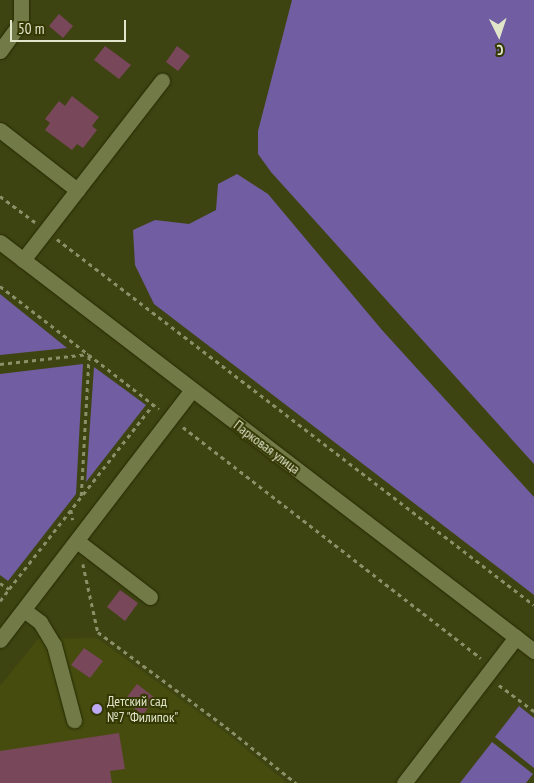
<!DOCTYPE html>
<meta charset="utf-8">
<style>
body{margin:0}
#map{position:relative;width:534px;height:783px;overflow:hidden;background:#3e4411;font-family:"PT Sans Narrow",sans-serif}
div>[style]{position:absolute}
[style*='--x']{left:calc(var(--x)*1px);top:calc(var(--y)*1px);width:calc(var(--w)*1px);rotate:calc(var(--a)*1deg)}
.built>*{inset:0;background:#454c0e}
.green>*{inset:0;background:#715da1}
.building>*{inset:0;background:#78475a}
.path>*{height:2.5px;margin-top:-1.25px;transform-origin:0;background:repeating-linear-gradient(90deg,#8a9068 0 4px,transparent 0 8px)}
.roads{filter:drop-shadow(0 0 1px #252a03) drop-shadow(0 0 1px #252a03)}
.minor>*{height:15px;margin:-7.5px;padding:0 7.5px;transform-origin:7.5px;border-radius:7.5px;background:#727a47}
.dots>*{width:14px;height:14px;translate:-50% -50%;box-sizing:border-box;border:2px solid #343903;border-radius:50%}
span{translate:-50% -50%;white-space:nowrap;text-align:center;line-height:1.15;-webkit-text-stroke:4px #343903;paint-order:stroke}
.street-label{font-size:14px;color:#e1e6cb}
.poi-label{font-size:14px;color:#e1e6cb}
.left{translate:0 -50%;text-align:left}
.north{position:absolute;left:474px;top:10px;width:50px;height:50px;-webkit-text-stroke:4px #343903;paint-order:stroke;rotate:176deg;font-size:14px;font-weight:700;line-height:20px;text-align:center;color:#e1e6cb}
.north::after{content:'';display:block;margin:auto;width:18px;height:22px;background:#e1e6cb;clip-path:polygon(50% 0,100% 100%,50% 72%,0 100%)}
.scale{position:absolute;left:10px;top:20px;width:116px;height:22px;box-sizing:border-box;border:2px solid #e1e6cb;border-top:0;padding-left:6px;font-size:15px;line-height:18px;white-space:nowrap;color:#e1e6cb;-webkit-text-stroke:4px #343903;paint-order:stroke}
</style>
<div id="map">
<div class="built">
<i style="clip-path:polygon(97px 638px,224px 731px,287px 783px,0 783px,0 686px,38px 639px)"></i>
</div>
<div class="green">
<i style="clip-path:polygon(292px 0,534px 0,534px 464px,271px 172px,258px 154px,258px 131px)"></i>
<i style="clip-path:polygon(237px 174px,268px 194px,382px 330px,534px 497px,534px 595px,154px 304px,135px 265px,133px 230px,155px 220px,189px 224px,216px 210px,218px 184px)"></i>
<i style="clip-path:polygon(0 294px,67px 348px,0 355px)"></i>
<i style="clip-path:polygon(83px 364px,76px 494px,8px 581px,0 575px,0 374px)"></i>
<i style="clip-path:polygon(94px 367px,146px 405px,86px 482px)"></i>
<i style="clip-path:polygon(519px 706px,534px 718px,534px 768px,495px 737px)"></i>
<i style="clip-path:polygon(492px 742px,533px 774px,526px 783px,460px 783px)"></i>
</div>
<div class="building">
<i style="clip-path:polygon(59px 14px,73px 26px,63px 38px,49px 26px)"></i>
<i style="clip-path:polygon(105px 46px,131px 65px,119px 79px,94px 60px)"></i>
<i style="clip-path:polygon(177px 46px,190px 56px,178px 71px,166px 62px)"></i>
<i style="clip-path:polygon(72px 96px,99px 117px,92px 126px,97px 130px,83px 148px,77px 144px,72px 150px,45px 130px,50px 123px,45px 119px,59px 101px,65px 106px)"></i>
<i style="clip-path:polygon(120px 590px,138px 603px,125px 621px,107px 607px)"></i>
<i style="clip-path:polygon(84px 648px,103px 661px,90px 678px,71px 665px)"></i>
<i style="clip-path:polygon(137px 684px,155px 698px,143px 715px,124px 701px)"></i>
<i style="clip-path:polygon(119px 733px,125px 769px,110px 771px,112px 783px,0 783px,0 751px)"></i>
</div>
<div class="path">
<i style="--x:0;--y:196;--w:44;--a:36.6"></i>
<i style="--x:57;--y:239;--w:601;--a:37.5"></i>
<i style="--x:0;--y:286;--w:201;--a:37.7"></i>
<i style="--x:0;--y:364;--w:89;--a:-6.5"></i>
<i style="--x:183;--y:427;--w:377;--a:37.8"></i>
<i style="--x:81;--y:496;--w:141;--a:-86.8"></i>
<i style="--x:71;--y:510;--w:10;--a:79"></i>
<i style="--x:83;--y:564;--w:70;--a:77.6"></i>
<i style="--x:98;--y:632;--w:159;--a:36.6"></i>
<i style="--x:226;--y:727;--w:90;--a:38.7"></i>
<i style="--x:0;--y:583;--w:11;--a:34"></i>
<i style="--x:9;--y:589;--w:234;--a:-52"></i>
<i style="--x:0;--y:601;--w:15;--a:-53"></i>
<i style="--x:499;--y:685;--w:44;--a:36.6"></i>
</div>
<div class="roads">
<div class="minor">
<i style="--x:0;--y:51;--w:36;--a:-54"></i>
<i style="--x:21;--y:22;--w:22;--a:-90"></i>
<i style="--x:0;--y:130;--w:98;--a:37.9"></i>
<i style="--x:0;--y:242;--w:673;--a:37.45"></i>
<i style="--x:23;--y:260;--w:227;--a:-52.2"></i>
<i style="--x:77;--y:541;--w:92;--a:37.5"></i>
<i style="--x:24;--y:610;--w:20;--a:37"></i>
<i style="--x:40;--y:622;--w:27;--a:59"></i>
<i style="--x:54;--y:645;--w:78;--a:75.1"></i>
<i style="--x:0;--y:640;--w:315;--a:-52.5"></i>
<i style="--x:404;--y:783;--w:184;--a:-52.5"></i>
</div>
</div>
<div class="dots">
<i style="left:97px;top:709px;background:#bda9f5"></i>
</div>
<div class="street-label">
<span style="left:267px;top:447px;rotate:37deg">Парковая улица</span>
</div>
<div class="poi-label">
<span class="left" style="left:107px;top:709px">Детский сад<br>№7 "Филипок"</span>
</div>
<div class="north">С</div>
<div class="scale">50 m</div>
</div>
